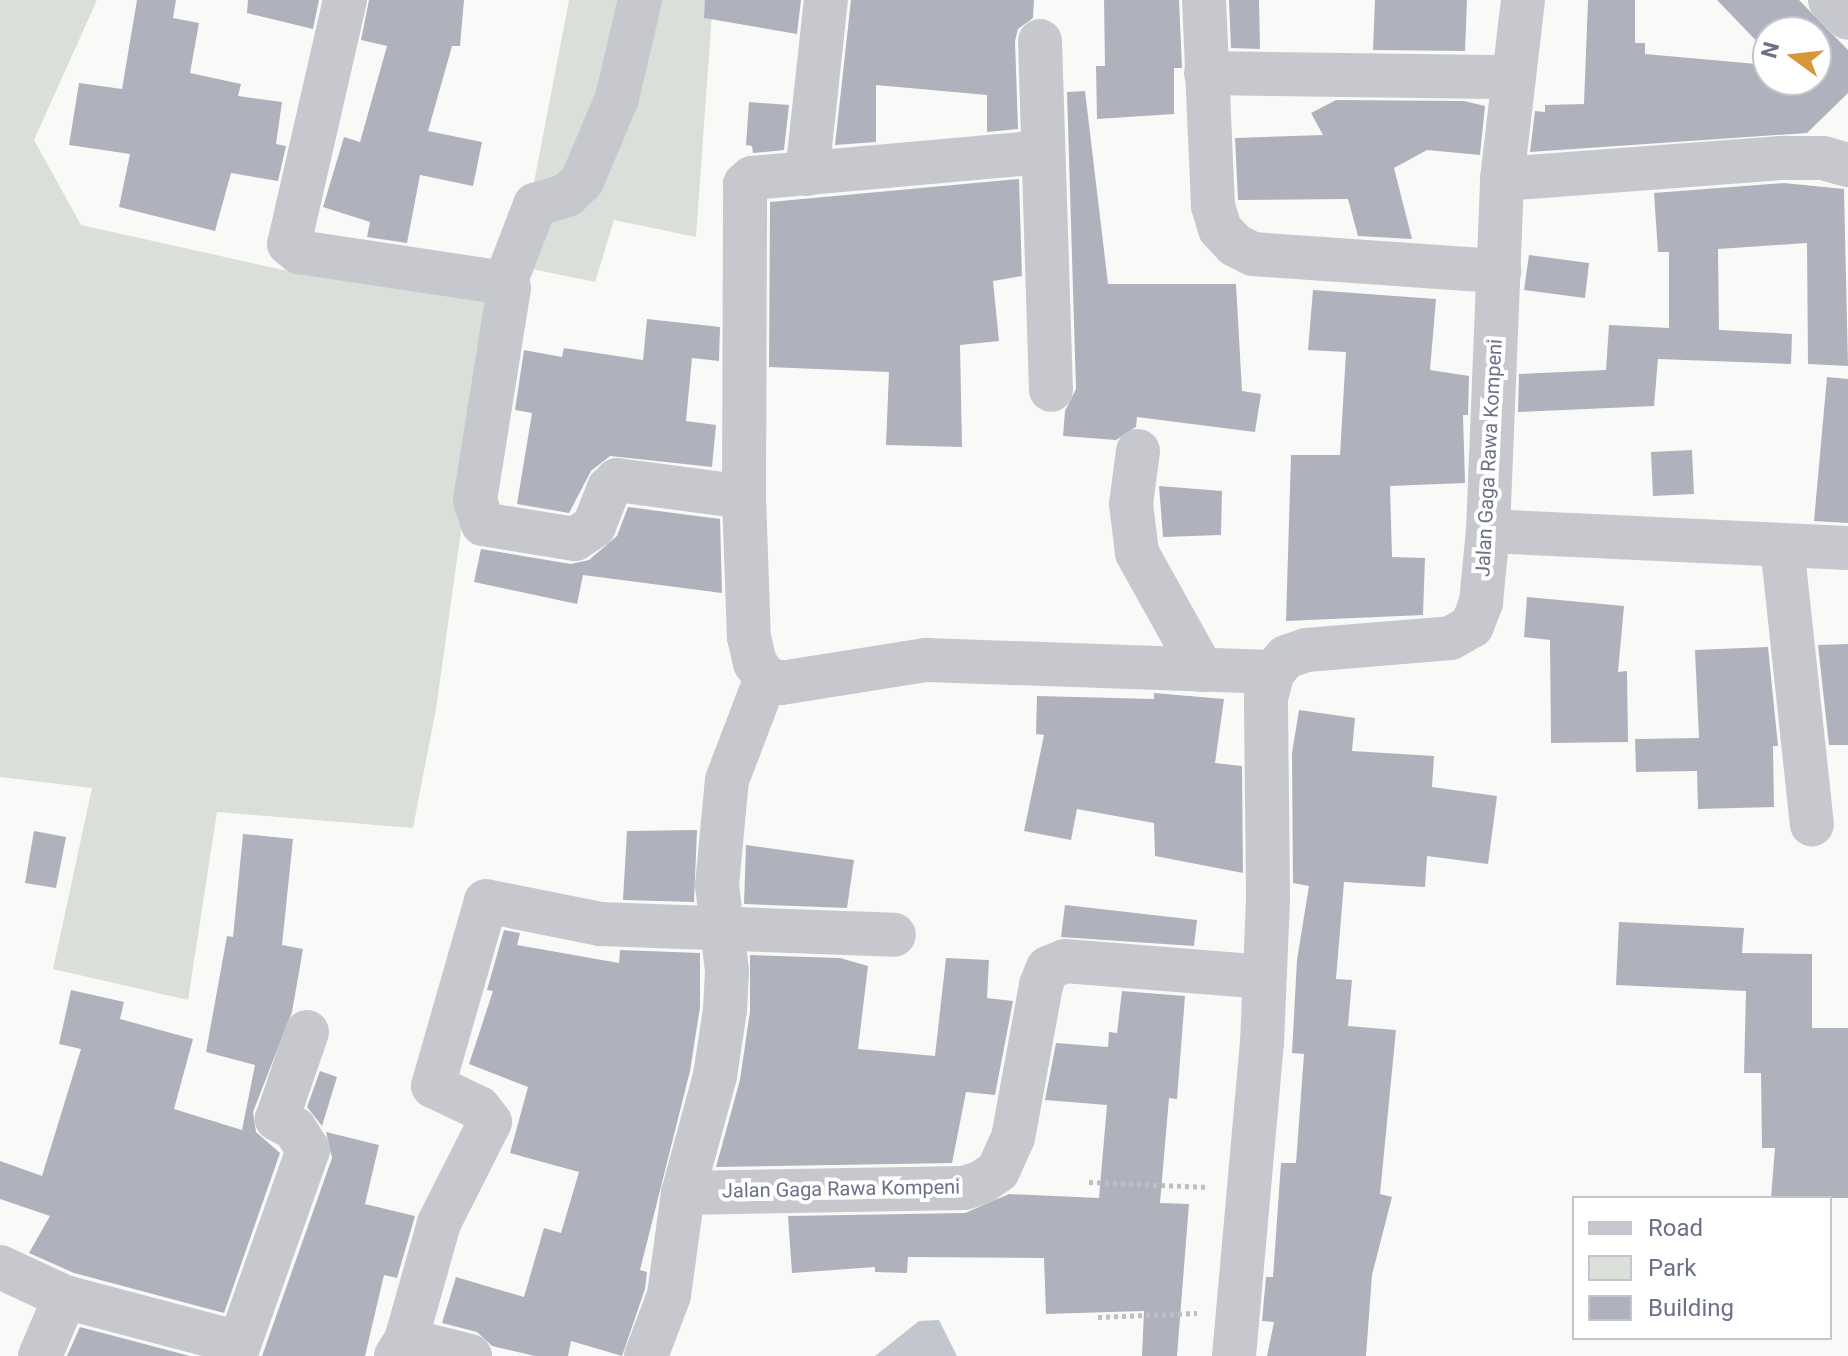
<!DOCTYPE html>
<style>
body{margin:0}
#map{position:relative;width:1848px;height:1356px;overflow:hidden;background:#f9faf8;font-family:Roboto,sans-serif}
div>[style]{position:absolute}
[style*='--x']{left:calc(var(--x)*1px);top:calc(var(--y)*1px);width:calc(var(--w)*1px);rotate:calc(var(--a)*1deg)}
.green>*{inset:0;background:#dae0d9}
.water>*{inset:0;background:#c2c6ce}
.building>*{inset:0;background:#afb2bc}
.path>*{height:5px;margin-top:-2.5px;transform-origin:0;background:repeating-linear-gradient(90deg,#bebfc3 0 4px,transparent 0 8px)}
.minor>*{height:44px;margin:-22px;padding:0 22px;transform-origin:22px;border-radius:22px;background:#c6c8cd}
span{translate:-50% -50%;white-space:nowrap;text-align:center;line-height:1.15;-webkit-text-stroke:8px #fff;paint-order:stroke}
.street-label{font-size:20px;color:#6b7187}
.legend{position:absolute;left:1572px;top:1196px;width:260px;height:144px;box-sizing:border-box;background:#fff;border:2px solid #c4c6cf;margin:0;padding:10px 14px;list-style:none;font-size:24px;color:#6b7187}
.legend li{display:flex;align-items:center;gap:16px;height:40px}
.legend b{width:40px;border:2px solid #c4c6cf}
.north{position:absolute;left:1752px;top:16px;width:80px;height:80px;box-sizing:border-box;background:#fff;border:2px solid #c4c6cf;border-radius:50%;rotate:285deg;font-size:22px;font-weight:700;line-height:32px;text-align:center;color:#6b7187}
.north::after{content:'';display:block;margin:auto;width:28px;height:36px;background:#d99539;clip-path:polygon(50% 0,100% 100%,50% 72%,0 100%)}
</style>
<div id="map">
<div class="green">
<i style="clip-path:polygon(0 0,97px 0,34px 140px,81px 225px,288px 271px,495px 290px,436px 709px,413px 828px,217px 812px,188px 1000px,53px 969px,92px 788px,0 777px)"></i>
<i style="clip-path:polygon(569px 0,713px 0,696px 237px,614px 220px,595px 282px,518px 266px)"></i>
</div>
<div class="water">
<i style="clip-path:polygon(939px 1320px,957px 1356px,875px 1356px,919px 1321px)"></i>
</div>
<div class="building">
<i style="clip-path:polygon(137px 0,176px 0,173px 18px,199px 23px,190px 73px,241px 84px,238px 96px,282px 102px,276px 144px,286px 146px,278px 181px,231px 173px,215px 231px,119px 207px,130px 154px,69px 145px,79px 83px,122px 89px)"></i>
<i style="clip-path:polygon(248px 0,319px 0,313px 29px,247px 13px)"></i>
<i style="clip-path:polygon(369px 0,464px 0,460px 46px,452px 46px,428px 131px,482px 142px,473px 186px,420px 175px,407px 243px,367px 237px,370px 222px,323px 207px,344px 137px,360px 142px,387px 46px,361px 40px)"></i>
<i style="clip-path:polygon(705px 0,801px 0,797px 34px,704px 18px)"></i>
<i style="clip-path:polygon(851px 0,1034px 0,1033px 18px,1018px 29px,1015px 41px,1018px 129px,987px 132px,987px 95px,876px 85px,876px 142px,835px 145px)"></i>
<i style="clip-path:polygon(1104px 0,1179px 0,1182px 68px,1174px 68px,1174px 114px,1097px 119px,1096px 66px,1105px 66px)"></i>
<i style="clip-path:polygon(1229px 0,1259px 0,1260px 49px,1231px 48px)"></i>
<i style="clip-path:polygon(1375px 0,1467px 0,1465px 51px,1373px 50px)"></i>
<i style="clip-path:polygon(1588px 0,1635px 0,1635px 43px,1645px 43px,1645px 54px,1768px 65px,1768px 80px,1816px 80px,1816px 32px,1768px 32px,1768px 53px,1717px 0,1799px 0,1848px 50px,1848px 93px,1807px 133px,1530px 152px,1535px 111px,1545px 112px,1545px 105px,1584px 104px)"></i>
<i style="clip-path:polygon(1085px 91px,1108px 284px,1236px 284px,1242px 391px,1261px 394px,1255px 432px,1137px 417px,1136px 427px,1116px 440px,1063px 436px,1065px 411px,1076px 389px,1067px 92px)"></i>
<i style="clip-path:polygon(1336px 100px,1464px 101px,1485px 106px,1480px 155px,1427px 150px,1394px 168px,1412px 239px,1358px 236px,1348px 199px,1238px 200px,1235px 138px,1323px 135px,1311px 113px)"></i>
<i style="clip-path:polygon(749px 102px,789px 105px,784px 150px,753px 153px,752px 146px,746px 145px)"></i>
<i style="clip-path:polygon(1019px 179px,1022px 276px,993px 281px,999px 341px,960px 345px,962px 447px,886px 445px,889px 372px,769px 367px,770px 202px)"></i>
<i style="clip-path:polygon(1784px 183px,1844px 189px,1848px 366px,1808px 364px,1807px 243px,1718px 249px,1719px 330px,1792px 334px,1791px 364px,1658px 359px,1654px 406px,1518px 412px,1519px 374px,1606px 370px,1609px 325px,1669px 328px,1669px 252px,1658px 252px,1654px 193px)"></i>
<i style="clip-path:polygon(1529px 255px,1589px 263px,1585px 298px,1524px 290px)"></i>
<i style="clip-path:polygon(1313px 290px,1436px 299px,1430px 370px,1469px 376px,1468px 415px,1463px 415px,1465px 483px,1390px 486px,1392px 557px,1425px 558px,1423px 615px,1286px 621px,1291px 455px,1340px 455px,1346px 352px,1308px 350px)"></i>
<i style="clip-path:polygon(647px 319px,720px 327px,719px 361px,692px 358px,686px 421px,716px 425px,712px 467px,610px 456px,591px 471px,569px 513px,517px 504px,532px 413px,515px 410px,524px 350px,562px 357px,564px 348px,643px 360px)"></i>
<i style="clip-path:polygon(1827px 377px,1848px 379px,1848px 523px,1814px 521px)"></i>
<i style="clip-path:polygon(1692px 450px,1694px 494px,1653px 496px,1651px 452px)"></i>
<i style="clip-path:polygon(1159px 486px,1222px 491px,1221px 535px,1163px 537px)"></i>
<i style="clip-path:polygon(628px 507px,720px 519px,722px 593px,583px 575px,577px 604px,474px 582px,481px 549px,571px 564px,589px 560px,617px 536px)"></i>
<i style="clip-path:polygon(1527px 597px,1624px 606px,1618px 672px,1627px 671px,1628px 742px,1551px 743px,1550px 640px,1524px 637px)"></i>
<i style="clip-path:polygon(1848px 644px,1848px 745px,1829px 745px,1818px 645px)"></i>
<i style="clip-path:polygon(1768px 647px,1778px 746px,1773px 746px,1774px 807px,1698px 809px,1697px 771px,1636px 772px,1635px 739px,1699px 738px,1695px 650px)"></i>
<i style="clip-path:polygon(1154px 693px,1224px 699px,1215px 763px,1242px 766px,1243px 873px,1155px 856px,1154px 823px,1077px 809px,1071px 840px,1024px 831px,1044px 735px,1036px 734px,1037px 696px,1154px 699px)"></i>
<i style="clip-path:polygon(1299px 710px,1355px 718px,1352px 751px,1434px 756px,1432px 787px,1497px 796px,1488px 864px,1427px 856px,1425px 887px,1344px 882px,1336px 979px,1352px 980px,1348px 1026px,1396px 1030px,1380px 1194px,1392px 1197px,1372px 1275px,1366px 1356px,1267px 1356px,1274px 1322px,1262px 1321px,1266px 1277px,1273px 1277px,1281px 1163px,1296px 1163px,1304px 1054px,1292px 1053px,1297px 960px,1309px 886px,1293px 883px,1292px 753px)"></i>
<i style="clip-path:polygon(697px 830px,694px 902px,623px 900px,627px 831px)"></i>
<i style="clip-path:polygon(34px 831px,66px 837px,56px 888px,25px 883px)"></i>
<i style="clip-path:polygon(243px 834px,293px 839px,282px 945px,303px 949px,292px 1012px,253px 1112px,256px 1132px,280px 1153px,224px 1313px,74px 1273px,29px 1253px,50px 1216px,0 1199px,0 1161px,42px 1176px,81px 1049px,59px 1044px,71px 990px,124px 1002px,120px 1019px,193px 1039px,174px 1109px,242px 1130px,255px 1065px,206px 1052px,227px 936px,233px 937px)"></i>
<i style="clip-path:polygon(746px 845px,854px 860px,847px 908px,744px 904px)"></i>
<i style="clip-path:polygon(1065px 905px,1197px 920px,1194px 946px,1061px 937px)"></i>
<i style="clip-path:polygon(1619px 922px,1744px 928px,1742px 953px,1812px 954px,1812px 1028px,1848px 1028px,1848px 1198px,1771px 1198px,1775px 1148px,1762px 1148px,1761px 1073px,1744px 1073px,1746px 991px,1616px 985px)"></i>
<i style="clip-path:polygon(504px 930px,520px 933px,517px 945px,619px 963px,620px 950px,700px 953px,700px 1007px,690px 1071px,640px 1270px,647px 1272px,645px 1289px,622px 1356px,571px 1341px,568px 1356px,535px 1356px,492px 1346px,477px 1332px,442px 1323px,456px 1277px,524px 1297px,544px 1228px,561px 1233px,579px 1172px,510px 1153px,528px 1087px,469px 1064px,493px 991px,487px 990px)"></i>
<i style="clip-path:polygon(750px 955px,840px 958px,868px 966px,858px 1049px,935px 1056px,946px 958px,989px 960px,987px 998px,1013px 1001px,995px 1095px,966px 1092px,952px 1163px,716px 1167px,740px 1080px,750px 1011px)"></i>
<i style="clip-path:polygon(1122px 991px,1185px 996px,1177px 1099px,1169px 1098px,1160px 1203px,1189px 1204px,1177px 1356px,1142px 1356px,1144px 1311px,1046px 1314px,1044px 1258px,908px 1257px,907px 1273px,875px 1272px,875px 1267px,792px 1273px,788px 1216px,965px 1213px,1009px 1194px,1099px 1198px,1107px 1105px,1045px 1100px,1056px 1043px,1108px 1047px,1109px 1032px,1117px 1033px)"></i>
<i style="clip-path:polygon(320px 1071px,337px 1077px,322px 1126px,307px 1107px)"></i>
<i style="clip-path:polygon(326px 1132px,379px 1145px,365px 1204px,415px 1216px,397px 1278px,384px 1275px,365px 1356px,262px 1356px,332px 1158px)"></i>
<i style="clip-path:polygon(80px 1327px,190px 1356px,67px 1356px)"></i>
</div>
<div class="path">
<i style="--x:1089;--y:1182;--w:119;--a:2.4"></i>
<i style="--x:1098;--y:1317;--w:99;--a:-2.3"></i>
</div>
<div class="minor">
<i style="--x:345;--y:0;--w:250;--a:102.9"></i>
<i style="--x:289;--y:244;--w:13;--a:39"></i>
<i style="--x:299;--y:252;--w:208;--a:8.6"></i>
<i style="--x:505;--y:283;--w:6;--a:51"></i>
<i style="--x:509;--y:288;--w:215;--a:99.1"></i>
<i style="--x:475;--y:500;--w:25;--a:72"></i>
<i style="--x:483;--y:524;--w:93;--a:9.3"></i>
<i style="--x:575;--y:539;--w:23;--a:-34"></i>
<i style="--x:594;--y:526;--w:41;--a:-68.5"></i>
<i style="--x:609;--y:488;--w:11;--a:-45"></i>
<i style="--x:617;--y:480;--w:128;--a:7.6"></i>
<i style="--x:744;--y:497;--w:140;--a:88"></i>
<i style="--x:749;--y:637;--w:27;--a:77"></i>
<i style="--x:755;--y:663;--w:19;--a:54"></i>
<i style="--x:766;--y:678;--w:16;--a:18"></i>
<i style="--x:781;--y:683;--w:148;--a:-9"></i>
<i style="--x:927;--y:660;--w:346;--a:2"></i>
<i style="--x:1204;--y:0;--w:206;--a:87.5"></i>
<i style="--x:1213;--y:206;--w:24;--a:73"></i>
<i style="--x:1220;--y:229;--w:22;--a:47"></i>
<i style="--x:1235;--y:245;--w:20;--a:27"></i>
<i style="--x:1253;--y:254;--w:247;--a:4"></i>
<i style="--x:1830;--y:0;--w:25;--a:45"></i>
<i style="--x:1040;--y:41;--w:349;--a:88.2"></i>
<i style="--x:1206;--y:73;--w:304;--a:0.8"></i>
<i style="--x:807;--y:174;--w:175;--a:-83.8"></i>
<i style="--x:1502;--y:179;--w:282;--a:-4.3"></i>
<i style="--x:1783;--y:158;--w:40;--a:0"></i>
<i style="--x:1823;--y:158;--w:26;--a:16"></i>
<i style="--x:505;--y:283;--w:84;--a:-69"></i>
<i style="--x:535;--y:205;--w:34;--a:-17"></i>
<i style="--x:567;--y:195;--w:21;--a:-43"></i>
<i style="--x:582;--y:181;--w:90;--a:-67.1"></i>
<i style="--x:617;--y:98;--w:101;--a:-76.8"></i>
<i style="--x:1138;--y:451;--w:53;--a:97.5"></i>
<i style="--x:1131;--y:504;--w:49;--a:83"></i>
<i style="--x:1137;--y:553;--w:134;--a:60.9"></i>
<i style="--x:744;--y:497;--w:313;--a:-89.8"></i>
<i style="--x:745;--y:184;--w:9;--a:-41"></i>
<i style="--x:752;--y:178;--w:291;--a:-5.1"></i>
<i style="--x:1488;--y:531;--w:360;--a:2.7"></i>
<i style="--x:1782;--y:545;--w:281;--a:83.9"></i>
<i style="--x:683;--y:1193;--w:281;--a:-1"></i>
<i style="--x:964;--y:1188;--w:19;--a:-18"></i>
<i style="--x:982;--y:1182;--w:19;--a:-35"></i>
<i style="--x:998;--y:1171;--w:36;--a:-66"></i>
<i style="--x:1013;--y:1138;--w:156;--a:-79.6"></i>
<i style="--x:1041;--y:985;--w:18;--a:-68"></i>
<i style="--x:1048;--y:968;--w:18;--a:-22"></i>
<i style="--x:1065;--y:961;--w:200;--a:4.6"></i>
<i style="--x:0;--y:1267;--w:72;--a:24.8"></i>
<i style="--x:65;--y:1297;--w:180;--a:14.8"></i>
<i style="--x:406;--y:1340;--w:122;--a:-74.2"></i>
<i style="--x:439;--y:1223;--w:113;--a:-63.2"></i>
<i style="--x:490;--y:1122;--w:18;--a:-128"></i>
<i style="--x:479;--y:1108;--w:51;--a:-154.4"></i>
<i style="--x:433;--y:1086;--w:192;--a:-74"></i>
<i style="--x:486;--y:901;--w:116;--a:11.4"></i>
<i style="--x:600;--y:924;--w:294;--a:2.1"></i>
<i style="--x:40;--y:1356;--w:64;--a:-67"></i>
<i style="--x:235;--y:1356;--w:219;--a:-70.5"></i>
<i style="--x:308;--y:1150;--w:25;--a:-122"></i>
<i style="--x:295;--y:1129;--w:21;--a:-151"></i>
<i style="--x:277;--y:1119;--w:92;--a:-71"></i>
<i style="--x:396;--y:1356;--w:19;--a:-58"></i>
<i style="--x:406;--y:1340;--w:66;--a:14"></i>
<i style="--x:646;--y:1356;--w:65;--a:-69.3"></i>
<i style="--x:669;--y:1295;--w:103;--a:-82.2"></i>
<i style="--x:683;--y:1193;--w:121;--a:-74.7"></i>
<i style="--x:715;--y:1076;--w:67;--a:-81.4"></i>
<i style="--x:725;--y:1010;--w:39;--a:-87"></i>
<i style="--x:727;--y:971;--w:87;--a:-96.6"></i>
<i style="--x:717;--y:885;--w:105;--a:-84.6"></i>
<i style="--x:727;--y:780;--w:109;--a:-69.1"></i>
<i style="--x:1234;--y:1356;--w:314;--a:-84.9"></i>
<i style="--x:1262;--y:1043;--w:146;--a:-87.6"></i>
<i style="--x:1268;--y:897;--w:199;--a:-90.6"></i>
<i style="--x:1266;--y:698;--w:27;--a:-75"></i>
<i style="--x:1273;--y:672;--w:20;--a:-49"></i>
<i style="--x:1286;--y:657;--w:21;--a:-19"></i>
<i style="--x:1306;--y:650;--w:145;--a:-4.7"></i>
<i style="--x:1451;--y:638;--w:24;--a:-30"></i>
<i style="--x:1472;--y:626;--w:26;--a:-69"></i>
<i style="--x:1481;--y:602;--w:71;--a:-84.4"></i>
<i style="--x:1488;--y:531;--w:352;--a:-87.7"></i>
<i style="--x:1502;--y:179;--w:180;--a:-83.3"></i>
</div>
<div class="street-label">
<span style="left:1489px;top:458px;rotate:-87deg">Jalan Gaga Rawa Kompeni</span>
<span style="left:841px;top:1189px;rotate:-1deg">Jalan Gaga Rawa Kompeni</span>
</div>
<ul class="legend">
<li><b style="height:10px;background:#c6c8cd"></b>Road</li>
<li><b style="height:22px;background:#dae0d9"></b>Park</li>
<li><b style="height:22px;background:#afb2bc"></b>Building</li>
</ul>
<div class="north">N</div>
</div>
